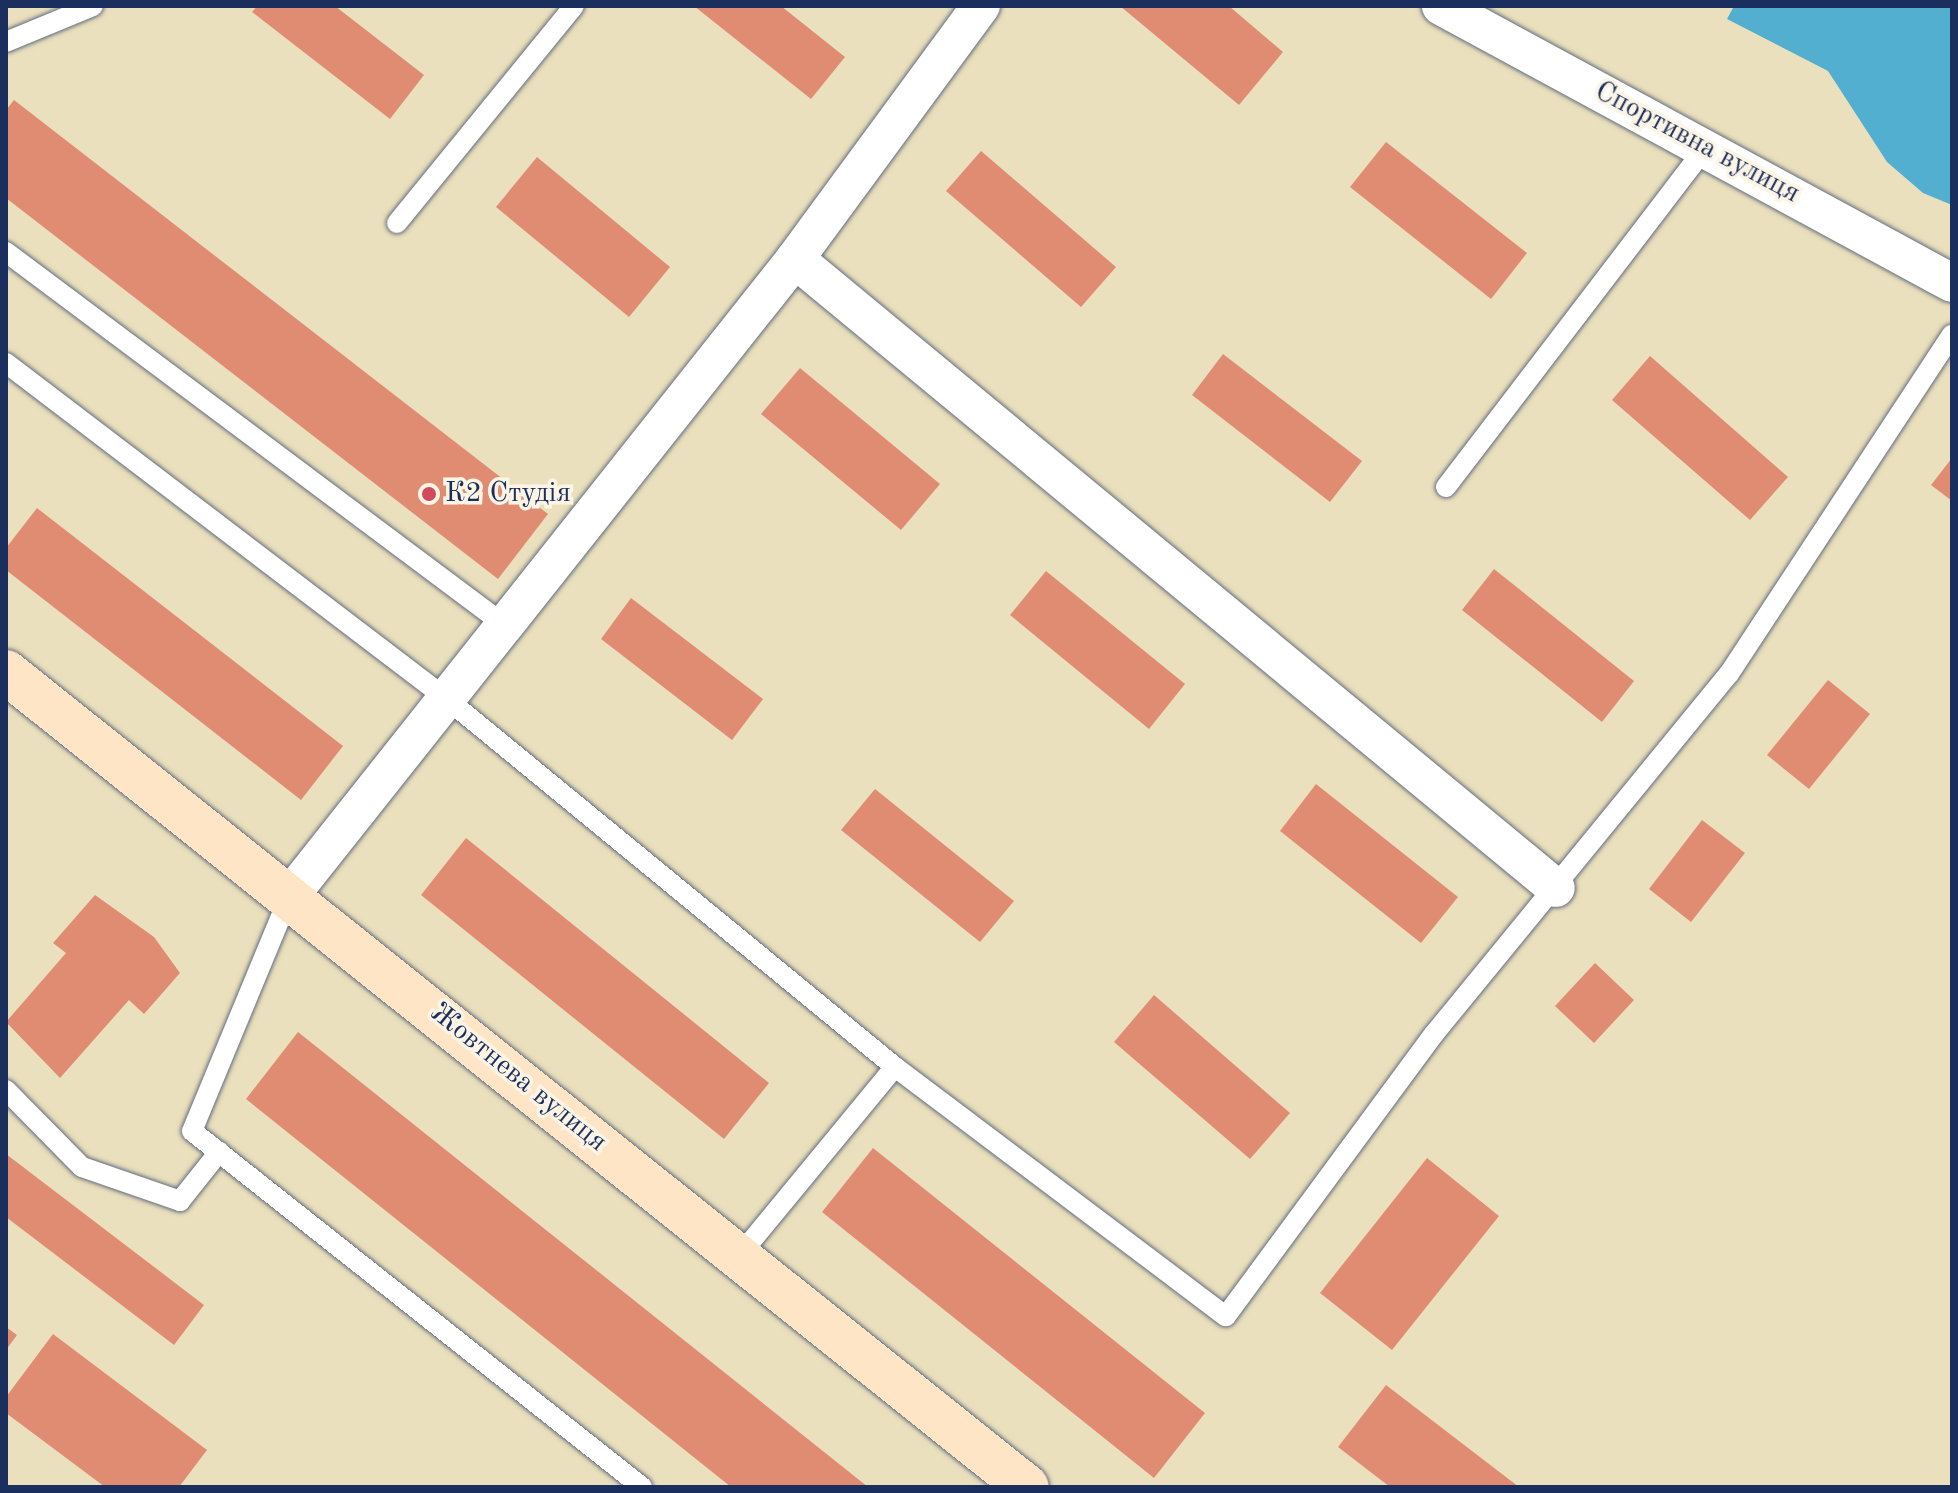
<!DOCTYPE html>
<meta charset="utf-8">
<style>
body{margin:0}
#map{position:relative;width:1958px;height:1493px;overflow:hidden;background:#ebe0bd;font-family:"Old Standard TT",serif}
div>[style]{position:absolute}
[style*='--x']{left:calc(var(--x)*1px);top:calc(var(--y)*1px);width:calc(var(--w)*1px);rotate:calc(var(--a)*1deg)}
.water>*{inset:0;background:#52afd0}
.building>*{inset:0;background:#e08c73}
.roads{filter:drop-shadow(0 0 2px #646d7f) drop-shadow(0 0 2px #646d7f)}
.lane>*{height:20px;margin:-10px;padding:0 10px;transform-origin:10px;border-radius:10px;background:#fff}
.street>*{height:38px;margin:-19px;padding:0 19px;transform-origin:19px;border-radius:19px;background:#fff}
.secondary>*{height:44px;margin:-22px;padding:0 22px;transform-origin:22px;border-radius:22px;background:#fde5c5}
.dots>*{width:22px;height:22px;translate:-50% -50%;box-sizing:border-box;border:4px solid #fcf5e5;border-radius:50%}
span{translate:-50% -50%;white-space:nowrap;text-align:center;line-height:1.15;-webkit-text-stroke:7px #fcf5e5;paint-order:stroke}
.street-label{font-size:28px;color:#1b2f5e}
.poi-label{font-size:28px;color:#1b2f5e}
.left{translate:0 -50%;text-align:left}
.frame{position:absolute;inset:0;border:8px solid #1b2f5e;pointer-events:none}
</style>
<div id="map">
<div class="water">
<i style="clip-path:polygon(1734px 6px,1952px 6px,1952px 205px,1923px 193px,1887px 162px,1828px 71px,1727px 19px)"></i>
</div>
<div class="building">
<i style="clip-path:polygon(257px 6px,335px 6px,424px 75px,390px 119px,252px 12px)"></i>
<i style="clip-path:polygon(694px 6px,781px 6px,845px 57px,811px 99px)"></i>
<i style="clip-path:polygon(1120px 6px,1229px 6px,1283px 52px,1239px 105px)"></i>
<i style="clip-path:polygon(14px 100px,548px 514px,498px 579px,6px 198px,6px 110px)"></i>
<i style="clip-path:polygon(1386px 142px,1527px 253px,1491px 299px,1350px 187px)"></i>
<i style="clip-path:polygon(981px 151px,1116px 267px,1081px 307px,946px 191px)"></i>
<i style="clip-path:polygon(537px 157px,670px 267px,629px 317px,496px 207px)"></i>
<i style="clip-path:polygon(1223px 354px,1362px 461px,1330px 502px,1192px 395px)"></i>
<i style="clip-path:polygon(1650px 356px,1788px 477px,1750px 520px,1612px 400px)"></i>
<i style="clip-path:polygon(800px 368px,940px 484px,901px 530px,761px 414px)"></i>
<i style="clip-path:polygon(1952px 458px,1952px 501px,1931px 485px)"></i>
<i style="clip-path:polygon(37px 508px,343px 746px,301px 800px,6px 570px,6px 548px)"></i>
<i style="clip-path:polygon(1494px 569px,1634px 681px,1602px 722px,1462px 610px)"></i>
<i style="clip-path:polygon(1046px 571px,1185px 684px,1149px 729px,1010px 615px)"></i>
<i style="clip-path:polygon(631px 598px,763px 699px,732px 740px,601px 639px)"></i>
<i style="clip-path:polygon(1828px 680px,1870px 714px,1809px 789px,1767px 755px)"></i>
<i style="clip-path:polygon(1316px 784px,1458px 897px,1421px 943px,1280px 831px)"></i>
<i style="clip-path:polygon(875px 789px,1014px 901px,980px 942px,841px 830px)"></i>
<i style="clip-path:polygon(1702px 820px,1745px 853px,1691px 922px,1649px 889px)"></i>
<i style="clip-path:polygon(466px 838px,769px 1083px,724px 1139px,421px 895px)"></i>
<i style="clip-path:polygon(95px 895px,154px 937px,180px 973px,144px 1014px,129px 1000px,60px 1078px,6px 1022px,66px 953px,53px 943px)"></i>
<i style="clip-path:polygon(1595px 963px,1634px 1000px,1594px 1043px,1555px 1006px)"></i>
<i style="clip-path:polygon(1154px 995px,1290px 1113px,1250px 1159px,1114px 1042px)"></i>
<i style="clip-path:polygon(298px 1032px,868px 1487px,731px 1487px,246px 1099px)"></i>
<i style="clip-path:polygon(873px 1148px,1205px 1413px,1154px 1478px,822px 1212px)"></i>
<i style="clip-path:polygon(6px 1154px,204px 1305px,174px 1345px,6px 1217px)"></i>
<i style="clip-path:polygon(1427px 1158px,1499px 1216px,1392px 1350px,1320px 1293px)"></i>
<i style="clip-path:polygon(6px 1327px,17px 1335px,6px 1350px)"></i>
<i style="clip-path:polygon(53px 1334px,207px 1450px,179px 1487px,105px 1487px,6px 1413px,6px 1397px)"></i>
<i style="clip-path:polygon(1386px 1385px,1519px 1487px,1390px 1487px,1338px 1447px)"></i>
</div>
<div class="roads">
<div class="lane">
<i style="--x:6;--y:42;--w:94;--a:-22.5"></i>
<i style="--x:397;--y:223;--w:280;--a:-50.8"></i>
<i style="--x:6;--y:252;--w:624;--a:36.8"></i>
<i style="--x:6;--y:363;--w:554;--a:37.3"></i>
<i style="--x:447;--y:699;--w:580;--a:39.4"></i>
<i style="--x:895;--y:1067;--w:414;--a:37"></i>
<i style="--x:1226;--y:1316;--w:350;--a:-53.6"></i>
<i style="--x:1434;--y:1034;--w:465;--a:-50.7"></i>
<i style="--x:1729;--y:674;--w:406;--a:-56.7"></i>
<i style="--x:1446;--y:487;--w:428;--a:-52.6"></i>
<i style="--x:289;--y:897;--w:253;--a:112.5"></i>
<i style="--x:192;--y:1131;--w:574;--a:38.35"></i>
<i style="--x:6;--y:1090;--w:108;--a:45.4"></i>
<i style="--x:82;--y:1167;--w:104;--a:19.1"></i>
<i style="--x:180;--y:1201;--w:63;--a:-51.5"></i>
<i style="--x:739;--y:1256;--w:245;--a:-50.5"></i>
</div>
<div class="street">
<i style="--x:1441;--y:6;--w:581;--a:28.46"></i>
<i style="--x:795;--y:259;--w:987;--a:39.58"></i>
<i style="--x:289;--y:897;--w:814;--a:-51.58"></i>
<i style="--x:795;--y:259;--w:314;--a:-53.7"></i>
</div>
<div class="secondary">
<i style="--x:6;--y:672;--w:1306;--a:38.6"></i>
</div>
</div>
<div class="dots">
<i style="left:429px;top:494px;background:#d1495b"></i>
</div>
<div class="street-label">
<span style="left:1697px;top:143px;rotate:28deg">Спортивна вулиця</span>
<span style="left:518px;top:1078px;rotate:39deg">Жовтнева вулиця</span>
</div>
<div class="poi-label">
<span class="left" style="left:445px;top:494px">К2 Студiя</span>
</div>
<div class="frame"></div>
</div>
